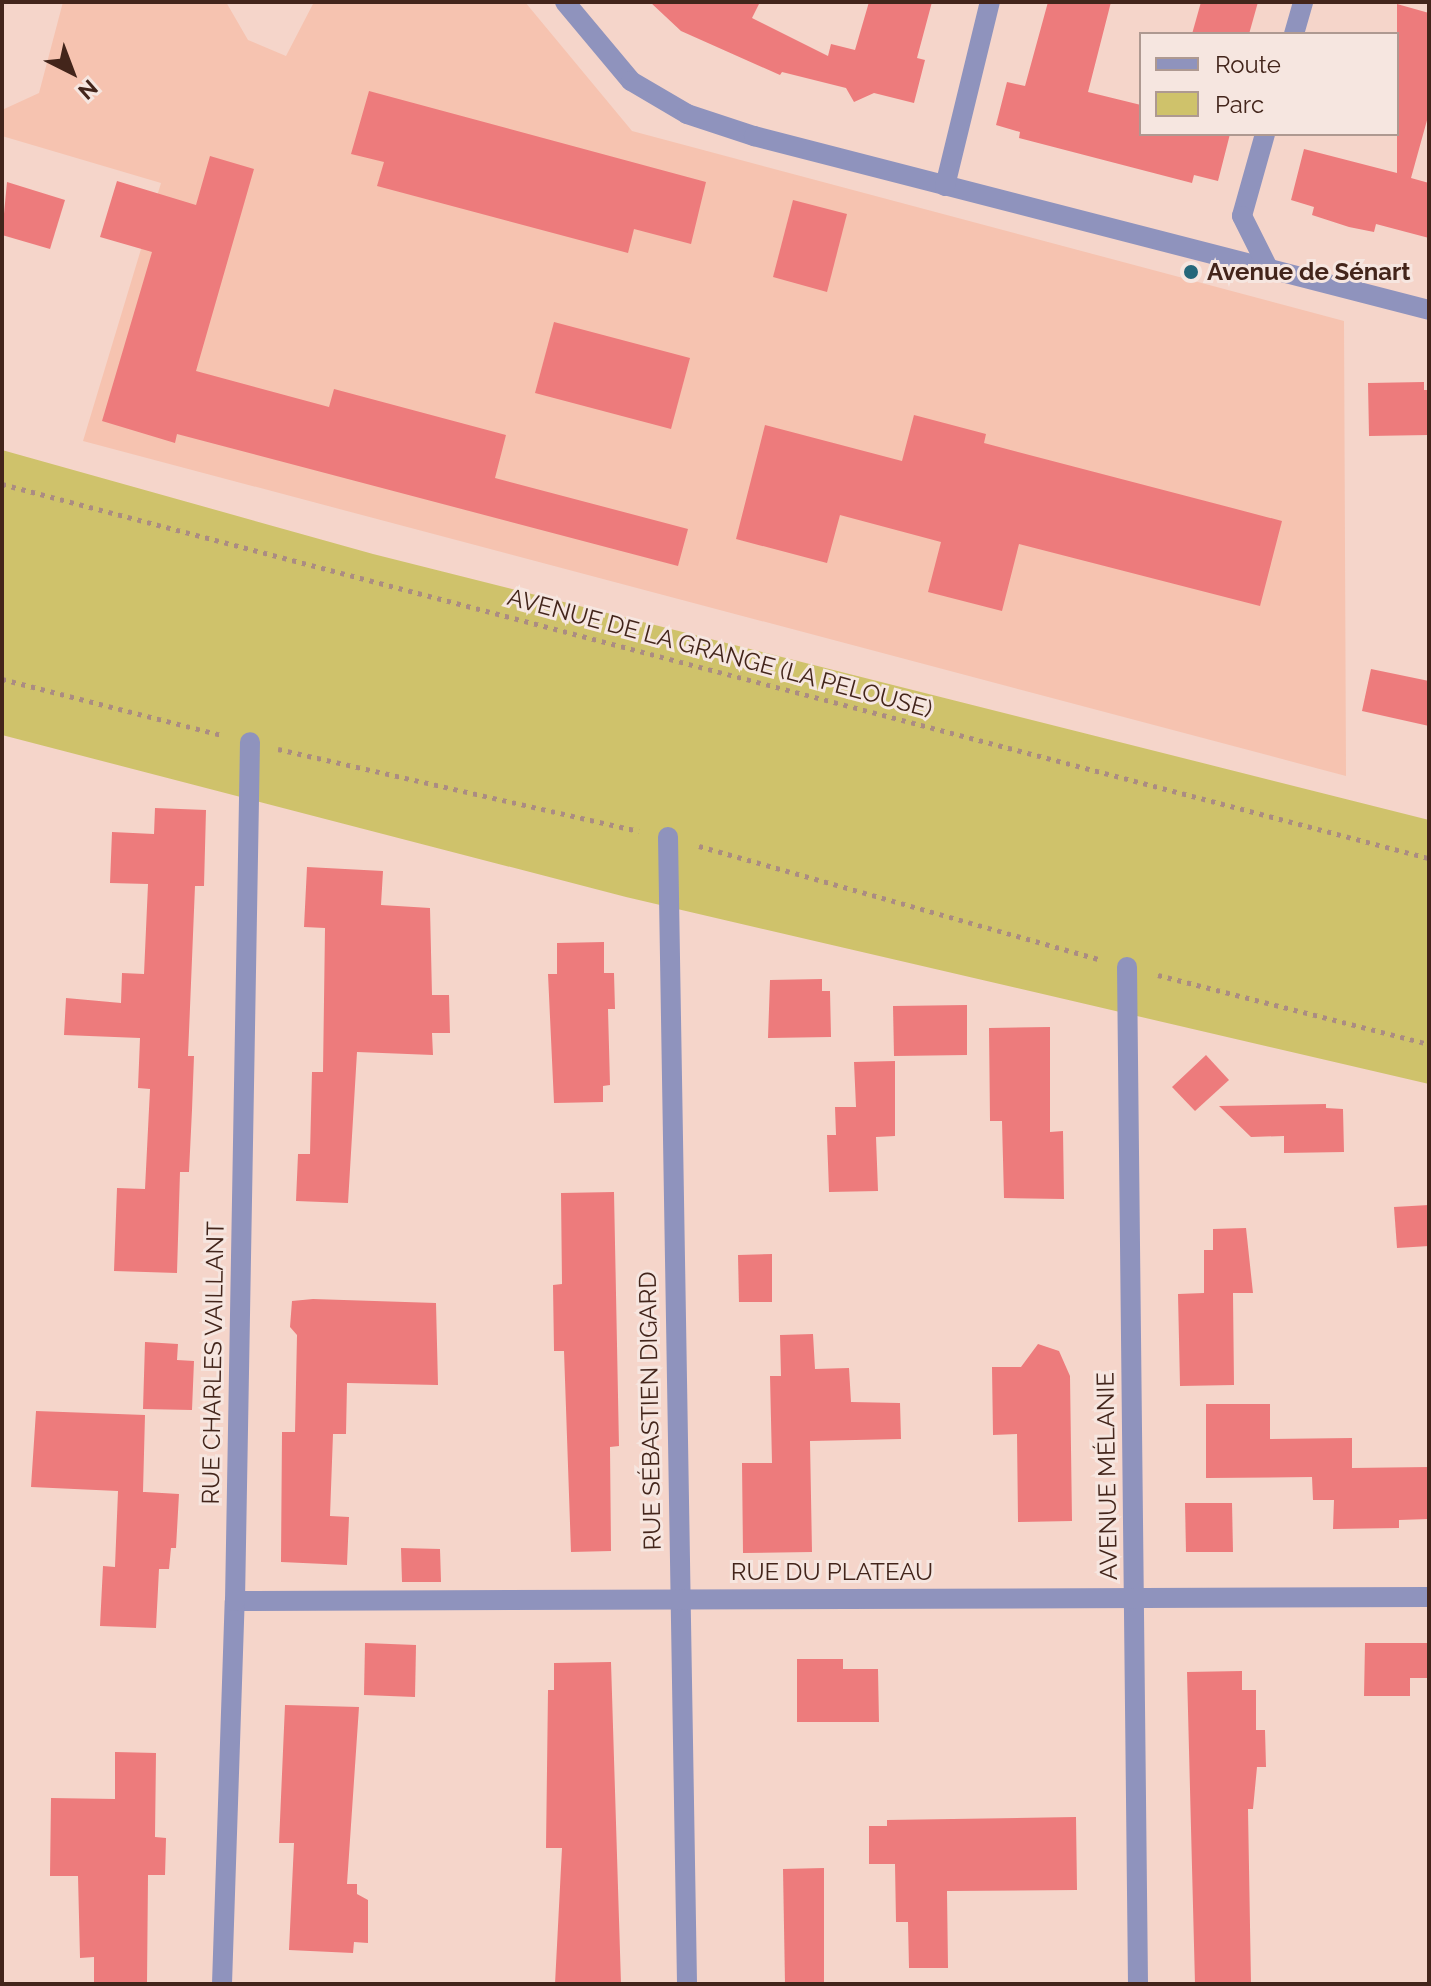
<!DOCTYPE html>
<meta charset="utf-8">
<style>
body{margin:0}
#map{position:relative;width:1431px;height:1986px;overflow:hidden;background:#f5d5ca;font-family:Raleway,sans-serif}
div>[style]{position:absolute}
[style*='--x']{left:calc(var(--x)*1px);top:calc(var(--y)*1px);width:calc(var(--w)*1px);rotate:calc(var(--a)*1deg)}
.built>*{inset:0;background:#f6c3b0}
.green>*{inset:0;background:#cfc26b}
.building>*{inset:0;background:#ed7b7c}
.path>*{height:5px;margin-top:-2.5px;transform-origin:0;background:repeating-linear-gradient(90deg,#ab8c82 0 4px,transparent 0 10px)}
.minor>*{height:20px;margin:-10px;padding:0 10px;transform-origin:10px;border-radius:10px;background:#8f93bd}
.dots>*{width:22px;height:22px;translate:-50% -50%;box-sizing:border-box;border:4px solid #f6e6e0;border-radius:50%}
span{translate:-50% -50%;white-space:nowrap;text-align:center;line-height:1.15;-webkit-text-stroke:6px #f6e6e0;paint-order:stroke}
.poi-label{font-size:24px;color:#43251b;font-weight:700}
.left{translate:0 -50%;text-align:left}
.street-label{font-size:24px;color:#43251b}
.frame{position:absolute;inset:0;border:4px solid #43251b;pointer-events:none}
.legend{position:absolute;left:1139px;top:32px;width:260px;height:104px;box-sizing:border-box;background:#f6e6e0;border:2px solid #ae9991;margin:0;padding:10px 14px;list-style:none;font-size:24px;color:#43251b}
.legend li{display:flex;align-items:center;gap:16px;height:40px}
.legend b{width:40px;border:2px solid #ae9991}
.north{position:absolute;left:32px;top:32px;width:80px;height:80px;-webkit-text-stroke:6px #f6e6e0;paint-order:stroke;rotate:138deg;font-size:22px;font-weight:700;line-height:32px;text-align:center;color:#43251b}
.north::after{content:'';display:block;margin:auto;width:28px;height:36px;background:#43251b;clip-path:polygon(50% 0,100% 100%,50% 72%,0 100%)}
</style>
<div id="map">
<div class="built">
<i style="clip-path:polygon(63px 2px,226px 2px,248px 40px,286px 56px,314px 2px,525px 2px,632px 131px,1344px 321px,1346px 776px,83px 441px,161px 183px,2px 136px,2px 110px,39px 93px)"></i>
</div>
<div class="green">
<i style="clip-path:polygon(2px 450px,373px 554px,1429px 820px,1429px 1084px,626px 897px,2px 735px)"></i>
</div>
<div class="building">
<i style="clip-path:polygon(650px 2px,760px 2px,752px 18px,828px 56px,831px 44px,855px 50px,869px 2px,932px 2px,917px 58px,925px 60px,914px 103px,874px 93px,854px 102px,846px 88px,782px 72px,780px 75px,681px 31px)"></i>
<i style="clip-path:polygon(1048px 2px,1111px 2px,1088px 92px,1141px 105px,1141px 134px,1230px 134px,1218px 181px,1194px 175px,1192px 183px,1019px 138px,1020px 132px,996px 125px,1007px 82px,1025px 86px)"></i>
<i style="clip-path:polygon(1201px 2px,1258px 2px,1249px 34px,1192px 34px)"></i>
<i style="clip-path:polygon(1397px 4px,1429px 13px,1429px 113px,1411px 178px,1429px 183px,1429px 238px,1376px 224px,1374px 232px,1349px 227px,1312px 215px,1314px 207px,1291px 200px,1304px 149px,1397px 173px)"></i>
<i style="clip-path:polygon(369px 91px,706px 182px,691px 244px,634px 229px,628px 253px,377px 186px,384px 162px,351px 154px)"></i>
<i style="clip-path:polygon(210px 156px,254px 169px,196px 371px,329px 407px,334px 389px,506px 435px,495px 478px,688px 529px,678px 566px,177px 434px,175px 443px,102px 421px,152px 252px,100px 237px,117px 181px,196px 205px)"></i>
<i style="clip-path:polygon(7px 182px,65px 200px,50px 249px,2px 235px)"></i>
<i style="clip-path:polygon(793px 200px,847px 214px,827px 292px,773px 277px)"></i>
<i style="clip-path:polygon(554px 322px,690px 358px,671px 429px,535px 393px)"></i>
<i style="clip-path:polygon(1424px 382px,1424px 390px,1429px 390px,1429px 435px,1369px 436px,1368px 383px)"></i>
<i style="clip-path:polygon(914px 415px,986px 434px,984px 443px,1282px 521px,1260px 606px,1019px 544px,1002px 611px,928px 592px,941px 542px,840px 515px,827px 563px,736px 539px,765px 425px,902px 461px)"></i>
<i style="clip-path:polygon(1371px 669px,1429px 681px,1429px 726px,1362px 711px)"></i>
<i style="clip-path:polygon(155px 808px,206px 810px,204px 886px,195px 886px,188px 1056px,194px 1056px,192px 1110px,189px 1172px,180px 1172px,177px 1273px,114px 1271px,117px 1188px,145px 1189px,150px 1089px,138px 1088px,140px 1038px,64px 1035px,66px 998px,121px 1003px,122px 973px,144px 974px,148px 884px,110px 883px,112px 832px,154px 834px)"></i>
<i style="clip-path:polygon(307px 867px,383px 871px,381px 905px,430px 908px,432px 995px,449px 995px,450px 1033px,432px 1033px,433px 1055px,357px 1052px,348px 1203px,296px 1201px,298px 1154px,310px 1154px,312px 1072px,323px 1072px,325px 928px,304px 927px)"></i>
<i style="clip-path:polygon(604px 942px,604px 973px,614px 973px,615px 1009px,608px 1009px,610px 1085px,603px 1086px,603px 1102px,554px 1103px,548px 974px,557px 974px,557px 943px)"></i>
<i style="clip-path:polygon(822px 979px,822px 991px,830px 991px,831px 1037px,768px 1038px,770px 980px)"></i>
<i style="clip-path:polygon(967px 1005px,967px 1055px,894px 1056px,893px 1006px)"></i>
<i style="clip-path:polygon(1050px 1027px,1050px 1132px,1063px 1131px,1064px 1199px,1004px 1198px,1002px 1121px,990px 1121px,989px 1028px)"></i>
<i style="clip-path:polygon(1206px 1055px,1229px 1080px,1195px 1111px,1172px 1087px)"></i>
<i style="clip-path:polygon(895px 1061px,895px 1136px,876px 1137px,878px 1191px,829px 1192px,827px 1135px,836px 1135px,835px 1107px,856px 1107px,854px 1062px)"></i>
<i style="clip-path:polygon(1326px 1104px,1326px 1108px,1343px 1109px,1344px 1152px,1284px 1153px,1284px 1136px,1251px 1137px,1219px 1106px)"></i>
<i style="clip-path:polygon(614px 1192px,619px 1446px,610px 1447px,611px 1551px,571px 1552px,564px 1351px,554px 1351px,553px 1285px,562px 1284px,561px 1193px)"></i>
<i style="clip-path:polygon(1429px 1205px,1429px 1246px,1397px 1248px,1394px 1207px)"></i>
<i style="clip-path:polygon(1246px 1228px,1253px 1293px,1233px 1293px,1234px 1385px,1180px 1386px,1178px 1294px,1204px 1293px,1204px 1250px,1213px 1250px,1213px 1229px)"></i>
<i style="clip-path:polygon(772px 1254px,772px 1302px,739px 1302px,738px 1255px)"></i>
<i style="clip-path:polygon(313px 1299px,436px 1303px,438px 1385px,347px 1383px,346px 1434px,333px 1434px,330px 1516px,349px 1517px,347px 1565px,281px 1562px,282px 1432px,295px 1432px,297px 1335px,290px 1327px,292px 1301px)"></i>
<i style="clip-path:polygon(813px 1334px,815px 1369px,849px 1368px,851px 1402px,900px 1403px,901px 1439px,810px 1441px,812px 1552px,743px 1553px,742px 1463px,772px 1463px,770px 1376px,781px 1376px,780px 1335px)"></i>
<i style="clip-path:polygon(145px 1342px,178px 1344px,177px 1360px,194px 1361px,192px 1410px,143px 1409px)"></i>
<i style="clip-path:polygon(1038px 1344px,1059px 1351px,1070px 1376px,1072px 1521px,1018px 1522px,1017px 1434px,993px 1435px,992px 1367px,1021px 1367px)"></i>
<i style="clip-path:polygon(1206px 1404px,1270px 1404px,1270px 1439px,1352px 1438px,1352px 1468px,1429px 1467px,1429px 1519px,1399px 1520px,1399px 1528px,1333px 1529px,1334px 1500px,1313px 1500px,1312px 1477px,1206px 1478px)"></i>
<i style="clip-path:polygon(36px 1411px,145px 1415px,143px 1492px,128px 1491px,179px 1494px,176px 1548px,171px 1548px,169px 1569px,159px 1569px,156px 1628px,100px 1626px,103px 1566px,115px 1567px,118px 1491px,31px 1487px)"></i>
<i style="clip-path:polygon(1185px 1503px,1232px 1503px,1233px 1552px,1186px 1552px)"></i>
<i style="clip-path:polygon(401px 1548px,440px 1549px,441px 1582px,402px 1582px)"></i>
<i style="clip-path:polygon(365px 1643px,416px 1645px,415px 1697px,364px 1695px)"></i>
<i style="clip-path:polygon(1365px 1643px,1429px 1643px,1429px 1678px,1410px 1678px,1410px 1696px,1364px 1696px)"></i>
<i style="clip-path:polygon(797px 1659px,843px 1659px,843px 1669px,878px 1669px,879px 1722px,797px 1722px)"></i>
<i style="clip-path:polygon(611px 1662px,621px 1984px,555px 1984px,562px 1848px,546px 1848px,548px 1690px,554px 1690px,554px 1663px)"></i>
<i style="clip-path:polygon(1242px 1671px,1242px 1690px,1256px 1690px,1256px 1730px,1265px 1730px,1266px 1767px,1257px 1767px,1253px 1809px,1248px 1809px,1251px 1984px,1195px 1984px,1187px 1672px)"></i>
<i style="clip-path:polygon(285px 1705px,359px 1707px,347px 1884px,357px 1884px,357px 1894px,368px 1900px,368px 1943px,354px 1942px,353px 1953px,289px 1950px,294px 1843px,279px 1843px)"></i>
<i style="clip-path:polygon(115px 1752px,156px 1753px,155px 1837px,166px 1838px,165px 1875px,148px 1875px,147px 1984px,94px 1984px,94px 1957px,80px 1958px,78px 1876px,50px 1876px,51px 1798px,115px 1799px)"></i>
<i style="clip-path:polygon(1076px 1817px,1077px 1890px,947px 1891px,948px 1968px,909px 1968px,908px 1922px,896px 1922px,895px 1864px,869px 1864px,869px 1826px,887px 1826px,887px 1820px)"></i>
<i style="clip-path:polygon(824px 1868px,824px 1984px,785px 1984px,783px 1869px)"></i>
</div>
<div class="path">
<i style="--x:2;--y:484;--w:1475;--a:14.69"></i>
<i style="--x:2;--y:679;--w:227;--a:14.3"></i>
<i style="--x:278;--y:749;--w:370;--a:12.8"></i>
<i style="--x:699;--y:846;--w:415;--a:15.8"></i>
<i style="--x:1158;--y:975;--w:280;--a:14.3"></i>
</div>
<div class="minor">
<i style="--x:565;--y:2;--w:103;--a:50.1"></i>
<i style="--x:631;--y:81;--w:65;--a:30.5"></i>
<i style="--x:687;--y:114;--w:71;--a:18.2"></i>
<i style="--x:754;--y:136;--w:697;--a:14.45"></i>
<i style="--x:1294;--y:34;--w:33;--a:-74"></i>
<i style="--x:1265;--y:134;--w:85;--a:105.7"></i>
<i style="--x:1242;--y:216;--w:60;--a:63.4"></i>
<i style="--x:945;--y:186;--w:189;--a:-76.3"></i>
<i style="--x:668;--y:837;--w:1147;--a:89.05"></i>
<i style="--x:1127;--y:967;--w:1017;--a:89.38"></i>
<i style="--x:235;--y:1601;--w:1194;--a:-0.19"></i>
<i style="--x:222;--y:1984;--w:383;--a:-88.1"></i>
<i style="--x:235;--y:1601;--w:859;--a:-89"></i>
</div>
<div class="dots">
<i style="left:1191px;top:272px;background:#25677a"></i>
</div>
<div class="poi-label">
<span class="left" style="left:1207px;top:272px">Avenue de Sénart</span>
</div>
<div class="street-label">
<span style="left:720px;top:653px;rotate:15deg">AVENUE DE LA GRANGE (LA PELOUSE)</span>
<span style="left:213px;top:1363px;rotate:-89deg">RUE CHARLES VAILLANT</span>
<span style="left:650px;top:1411px;rotate:-91deg">RUE SÉBASTIEN DIGARD</span>
<span style="left:1107px;top:1476px;rotate:-91deg">AVENUE MÉLANIE</span>
<span style="left:832px;top:1572px">RUE DU PLATEAU</span>
</div>
<div class="frame"></div>
<ul class="legend">
<li><b style="height:10px;background:#8f93bd"></b>Route</li>
<li><b style="height:22px;background:#cfc26b"></b>Parc</li>
</ul>
<div class="north">N</div>
</div>
